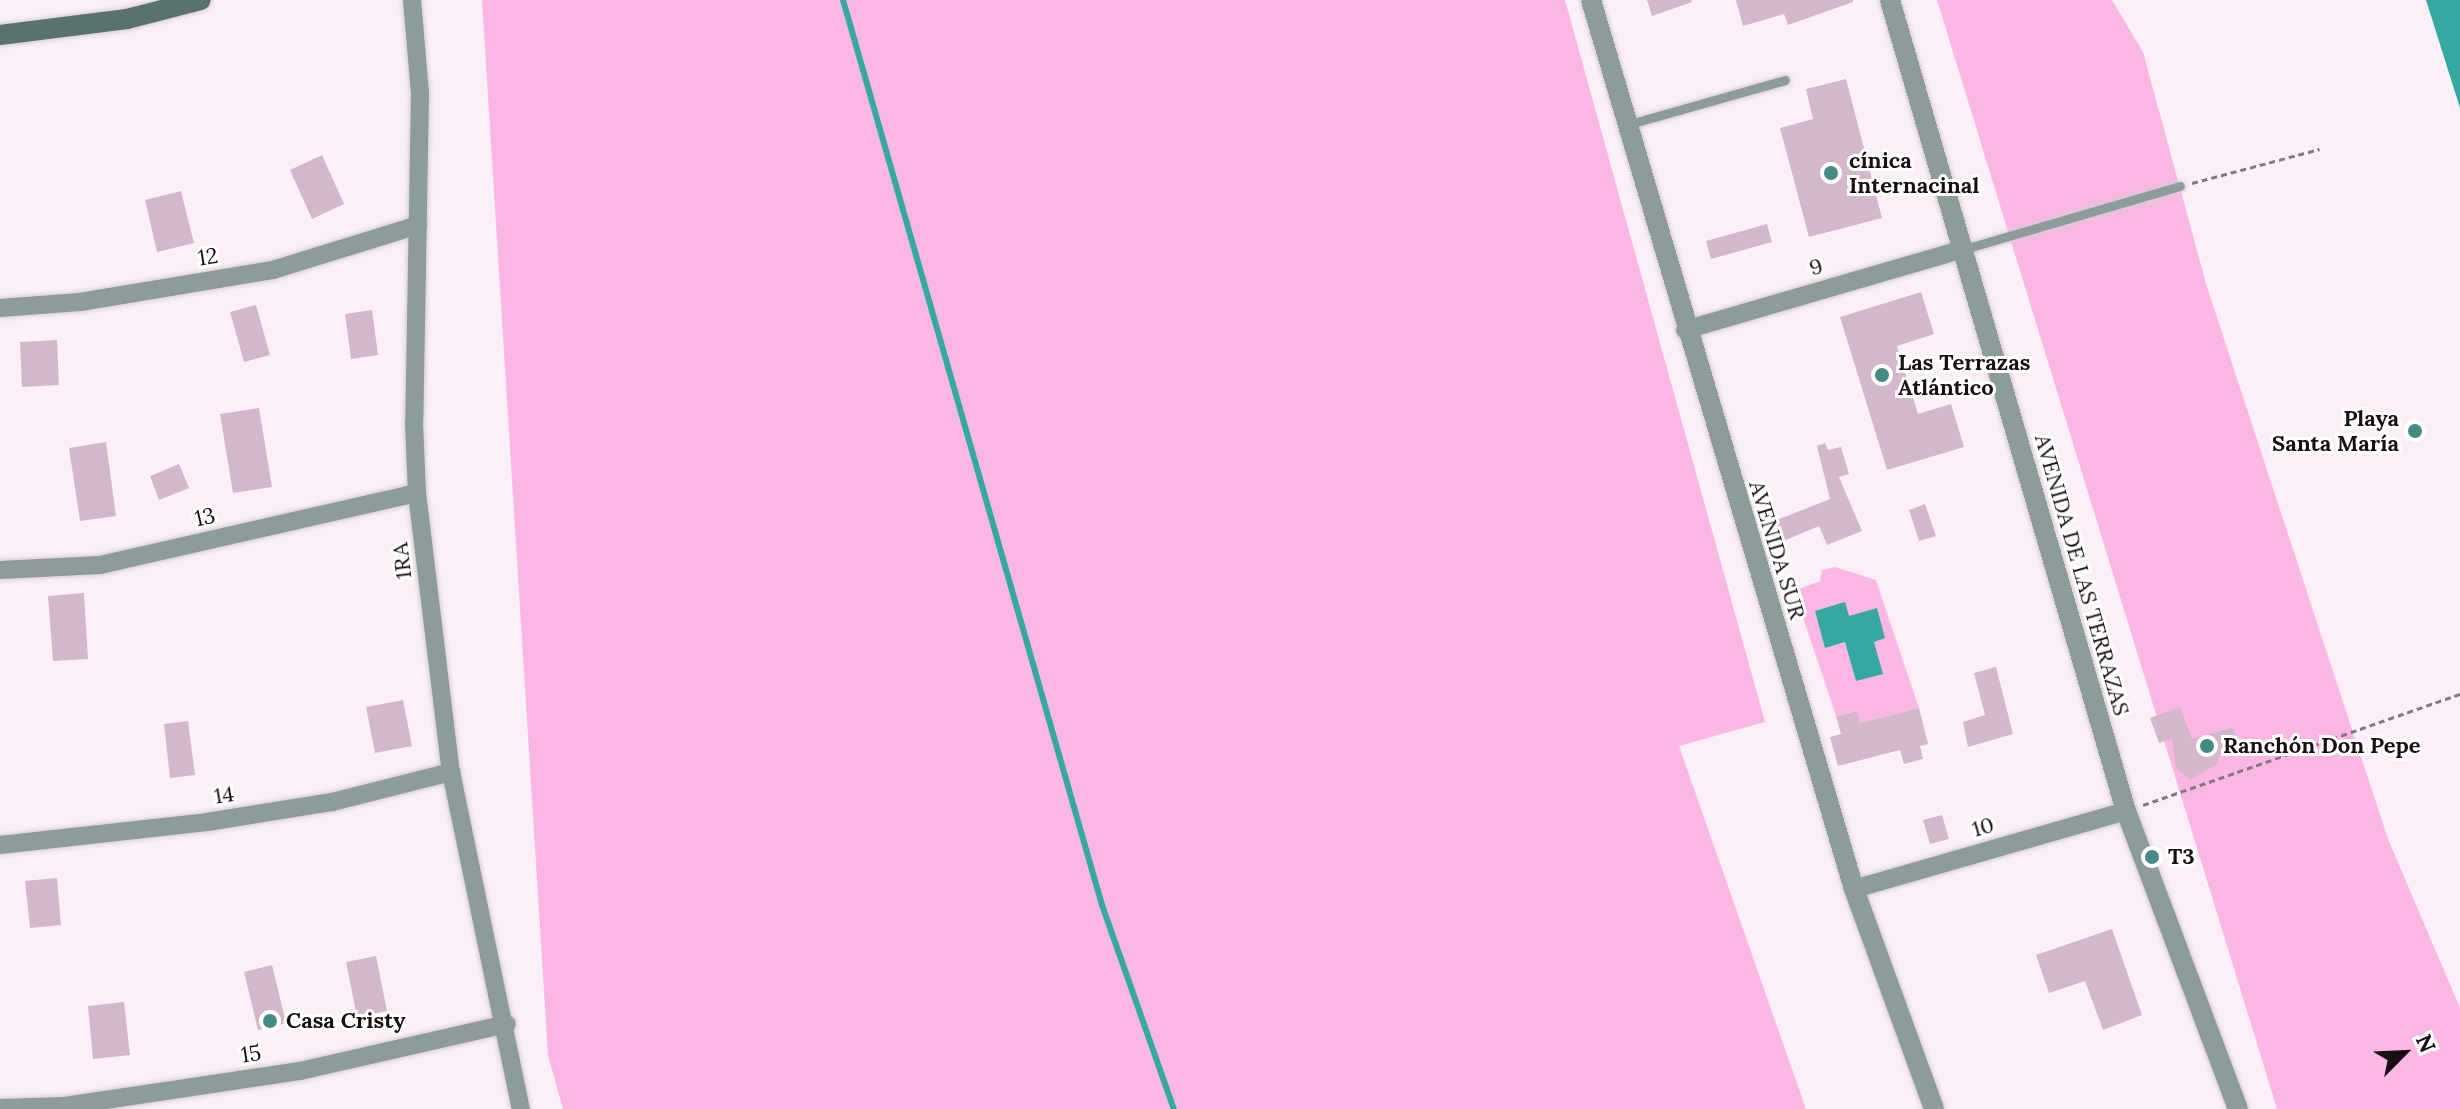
<!DOCTYPE html>
<meta charset="utf-8">
<style>
body{margin:0}
#map{position:relative;width:2460px;height:1109px;overflow:hidden;background:#fcf0f8;font-family:Lora,serif}
div>[style]{position:absolute}
[style*='--x']{left:calc(var(--x)*1px);top:calc(var(--y)*1px);width:calc(var(--w)*1px);rotate:calc(var(--a)*1deg)}
.green>*{inset:0;background:#fab7e4}
.water>*{inset:0;background:#35a8a2}
.stream>*{height:6px;margin:-3px;padding:0 3px;transform-origin:3px;border-radius:3px;background:#35a8a2}
.building>*{inset:0;background:#d5b7cb}
.path>*{height:3px;margin-top:-1.5px;transform-origin:0;background:repeating-linear-gradient(90deg,#847980 0 6px,transparent 0 10px)}
.roads{filter:drop-shadow(0 0 2px #d8ccd4) drop-shadow(0 0 2px #d8ccd4)}
.service>*{height:9px;margin:-4.5px;padding:0 4.5px;transform-origin:4.5px;border-radius:4.5px;background:#8b9c9a}
.minor>*{height:18px;margin:-9px;padding:0 9px;transform-origin:9px;border-radius:9px;background:#8b9c9a}
.tertiary>*{height:20px;margin:-10px;padding:0 10px;transform-origin:10px;border-radius:10px;background:#8b9c9a}
.secondary>*{height:20px;margin:-10px;padding:0 10px;transform-origin:10px;border-radius:10px;background:#59726f}
.dots>*{width:22px;height:22px;translate:-50% -50%;box-sizing:border-box;border:4px solid #fff;border-radius:50%}
span{translate:-50% -50%;white-space:nowrap;text-align:center;line-height:1.15;-webkit-text-stroke:6px #fff;paint-order:stroke}
.poi-label{font-size:22px;color:#180e14;font-weight:700}
.left{translate:0 -50%;text-align:left}
.right{translate:-100% -50%;text-align:right}
.street-label{font-size:22px;color:#180e14}
.north{position:absolute;left:2364px;top:1013px;width:80px;height:80px;-webkit-text-stroke:6px #fff;paint-order:stroke;rotate:66deg;font-size:22px;font-weight:700;line-height:32px;text-align:center;color:#180e14}
.north::after{content:'';display:block;margin:auto;width:28px;height:36px;background:#180e14;clip-path:polygon(50% 0,100% 100%,50% 72%,0 100%)}
</style>
<div id="map">
<div class="green">
<i style="clip-path:polygon(482px 0,1565px 0,1765px 722px,1679px 746px,1806px 1109px,563px 1109px,548px 1055px)"></i>
<i style="clip-path:polygon(1937px 0,2112px 0,2143px 52px,2207px 287px,2388px 839px,2460px 1008px,2460px 1109px,2277px 1109px)"></i>
<i style="clip-path:polygon(1835px 567px,1876px 580px,1919px 708px,1860px 723px,1856px 711px,1836px 716px,1794px 591px,1820px 581px,1822px 570px)"></i>
</div>
<div class="water">
<i style="clip-path:polygon(2426px 0,2460px 0,2460px 108px)"></i>
<i style="clip-path:polygon(1845px 602px,1849px 616px,1877px 608px,1885px 638px,1874px 642px,1883px 674px,1856px 681px,1845px 642px,1825px 648px,1815px 611px)"></i>
</div>
<div class="stream">
<i style="--x:843;--y:0;--w:941;--a:74.03"></i>
<i style="--x:1102;--y:905;--w:216;--a:70.6"></i>
</div>
<div class="building">
<i style="clip-path:polygon(1647px 0,1691px 0,1692px 2px,1652px 16px)"></i>
<i style="clip-path:polygon(1736px 0,1853px 0,1853px 2px,1788px 25px,1784px 14px,1743px 26px)"></i>
<i style="clip-path:polygon(1846px 79px,1882px 218px,1809px 237px,1780px 128px,1813px 119px,1806px 89px)"></i>
<i style="clip-path:polygon(322px 155px,344px 204px,312px 219px,290px 170px)"></i>
<i style="clip-path:polygon(181px 191px,194px 243px,157px 252px,145px 200px)"></i>
<i style="clip-path:polygon(1767px 224px,1772px 242px,1711px 259px,1706px 241px)"></i>
<i style="clip-path:polygon(1921px 292px,1934px 334px,1897px 346px,1918px 414px,1951px 404px,1964px 447px,1887px 470px,1840px 317px)"></i>
<i style="clip-path:polygon(256px 305px,270px 355px,244px 362px,230px 312px)"></i>
<i style="clip-path:polygon(372px 310px,378px 355px,351px 359px,345px 314px)"></i>
<i style="clip-path:polygon(57px 340px,59px 385px,22px 387px,20px 342px)"></i>
<i style="clip-path:polygon(259px 408px,272px 487px,233px 493px,220px 414px)"></i>
<i style="clip-path:polygon(106px 442px,116px 516px,80px 521px,69px 448px)"></i>
<i style="clip-path:polygon(1825px 443px,1828px 450px,1841px 447px,1849px 474px,1839px 477px,1862px 531px,1827px 545px,1819px 526px,1781px 542px,1772px 522px,1830px 499px,1817px 446px)"></i>
<i style="clip-path:polygon(179px 464px,189px 488px,159px 500px,150px 476px)"></i>
<i style="clip-path:polygon(1925px 504px,1936px 536px,1919px 541px,1909px 510px)"></i>
<i style="clip-path:polygon(84px 593px,88px 659px,53px 661px,48px 596px)"></i>
<i style="clip-path:polygon(1996px 667px,2013px 734px,1968px 747px,1963px 722px,1985px 715px,1974px 673px)"></i>
<i style="clip-path:polygon(403px 700px,412px 746px,375px 753px,366px 707px)"></i>
<i style="clip-path:polygon(2180px 707px,2192px 739px,2233px 727px,2238px 743px,2222px 748px,2217px 764px,2190px 780px,2176px 768px,2172px 739px,2159px 743px,2150px 718px)"></i>
<i style="clip-path:polygon(1919px 708px,1928px 744px,1920px 746px,1923px 759px,1904px 764px,1900px 750px,1838px 766px,1830px 737px,1841px 734px,1836px 716px,1857px 711px,1860px 723px)"></i>
<i style="clip-path:polygon(188px 721px,195px 775px,170px 778px,164px 724px)"></i>
<i style="clip-path:polygon(1942px 815px,1949px 839px,1930px 844px,1923px 820px)"></i>
<i style="clip-path:polygon(57px 878px,61px 925px,30px 928px,25px 881px)"></i>
<i style="clip-path:polygon(2112px 929px,2142px 1015px,2103px 1030px,2085px 981px,2049px 993px,2036px 955px)"></i>
<i style="clip-path:polygon(376px 956px,387px 1011px,357px 1017px,346px 962px)"></i>
<i style="clip-path:polygon(272px 965px,286px 1023px,258px 1030px,244px 972px)"></i>
<i style="clip-path:polygon(124px 1002px,130px 1055px,93px 1059px,88px 1006px)"></i>
</div>
<div class="path">
<i style="--x:2192;--y:183;--w:132;--a:-14.9"></i>
<i style="--x:2143;--y:805;--w:336;--a:-19.3"></i>
</div>
<div class="roads">
<div class="service">
<i style="--x:1626;--y:125;--w:165;--a:-15.8"></i>
<i style="--x:1961;--y:250;--w:228;--a:-16.3"></i>
</div>
<div class="minor">
<i style="--x:412;--y:0;--w:93;--a:85.1"></i>
<i style="--x:420;--y:93;--w:329;--a:91"></i>
<i style="--x:414;--y:422;--w:71;--a:87.6"></i>
<i style="--x:417;--y:493;--w:281;--a:83.1"></i>
<i style="--x:451;--y:772;--w:344;--a:78.3"></i>
<i style="--x:0;--y:308;--w:80;--a:-4.3"></i>
<i style="--x:80;--y:302;--w:196;--a:-9.4"></i>
<i style="--x:273;--y:270;--w:152;--a:-17.2"></i>
<i style="--x:1685;--y:330;--w:287;--a:-16.2"></i>
<i style="--x:0;--y:570;--w:100;--a:-2.9"></i>
<i style="--x:100;--y:565;--w:325;--a:-12.8"></i>
<i style="--x:0;--y:845;--w:208;--a:-6.3"></i>
<i style="--x:207;--y:822;--w:127;--a:-9.1"></i>
<i style="--x:332;--y:802;--w:123;--a:-14.1"></i>
<i style="--x:1854;--y:889;--w:283;--a:-16"></i>
<i style="--x:0;--y:1108;--w:65;--a:-1.8"></i>
<i style="--x:65;--y:1106;--w:238;--a:-8.5"></i>
<i style="--x:300;--y:1071;--w:212;--a:-12.8"></i>
</div>
<div class="tertiary">
<i style="--x:1591;--y:0;--w:927;--a:73.52"></i>
<i style="--x:1854;--y:889;--w:234;--a:70"></i>
<i style="--x:1890;--y:0;--w:845;--a:73.78"></i>
<i style="--x:2126;--y:811;--w:318;--a:69.4"></i>
</div>
<div class="secondary">
<i style="--x:0;--y:35;--w:128;--a:-7.2"></i>
<i style="--x:127;--y:19;--w:76;--a:-14.4"></i>
</div>
</div>
<div class="dots">
<i style="left:1831px;top:173px;background:#448b86"></i>
<i style="left:1882px;top:375px;background:#448b86"></i>
<i style="left:2415px;top:431px;background:#448b86"></i>
<i style="left:2207px;top:746px;background:#448b86"></i>
<i style="left:2152px;top:857px;background:#448b86"></i>
<i style="left:270px;top:1021px;background:#448b86"></i>
</div>
<div class="poi-label">
<span class="left" style="left:1849px;top:173px">cínica<br>Internacinal</span>
<span class="left" style="left:1898px;top:375px">Las Terrazas<br>Atlántico</span>
<span class="right" style="left:2399px;top:431px">Playa<br>Santa María</span>
<span class="left" style="left:2223px;top:746px">Ranchón Don Pepe</span>
<span class="left" style="left:2168px;top:857px">T3</span>
<span class="left" style="left:286px;top:1021px">Casa Cristy</span>
</div>
<div class="street-label">
<span style="left:208px;top:257px;rotate:-9deg">12</span>
<span style="left:1816px;top:267px;rotate:-16deg">9</span>
<span style="left:205px;top:517px;rotate:-13deg">13</span>
<span style="left:1777px;top:550px;rotate:73deg">AVENIDA SUR</span>
<span style="left:402px;top:561px;rotate:-97deg">1RA</span>
<span style="left:2082px;top:575px;rotate:74deg">AVENIDA DE LAS TERRAZAS</span>
<span style="left:224px;top:795px;rotate:-9deg">14</span>
<span style="left:1983px;top:827px;rotate:-16deg">10</span>
<span style="left:251px;top:1054px;rotate:-9deg">15</span>
</div>
<div class="north">N</div>
</div>
